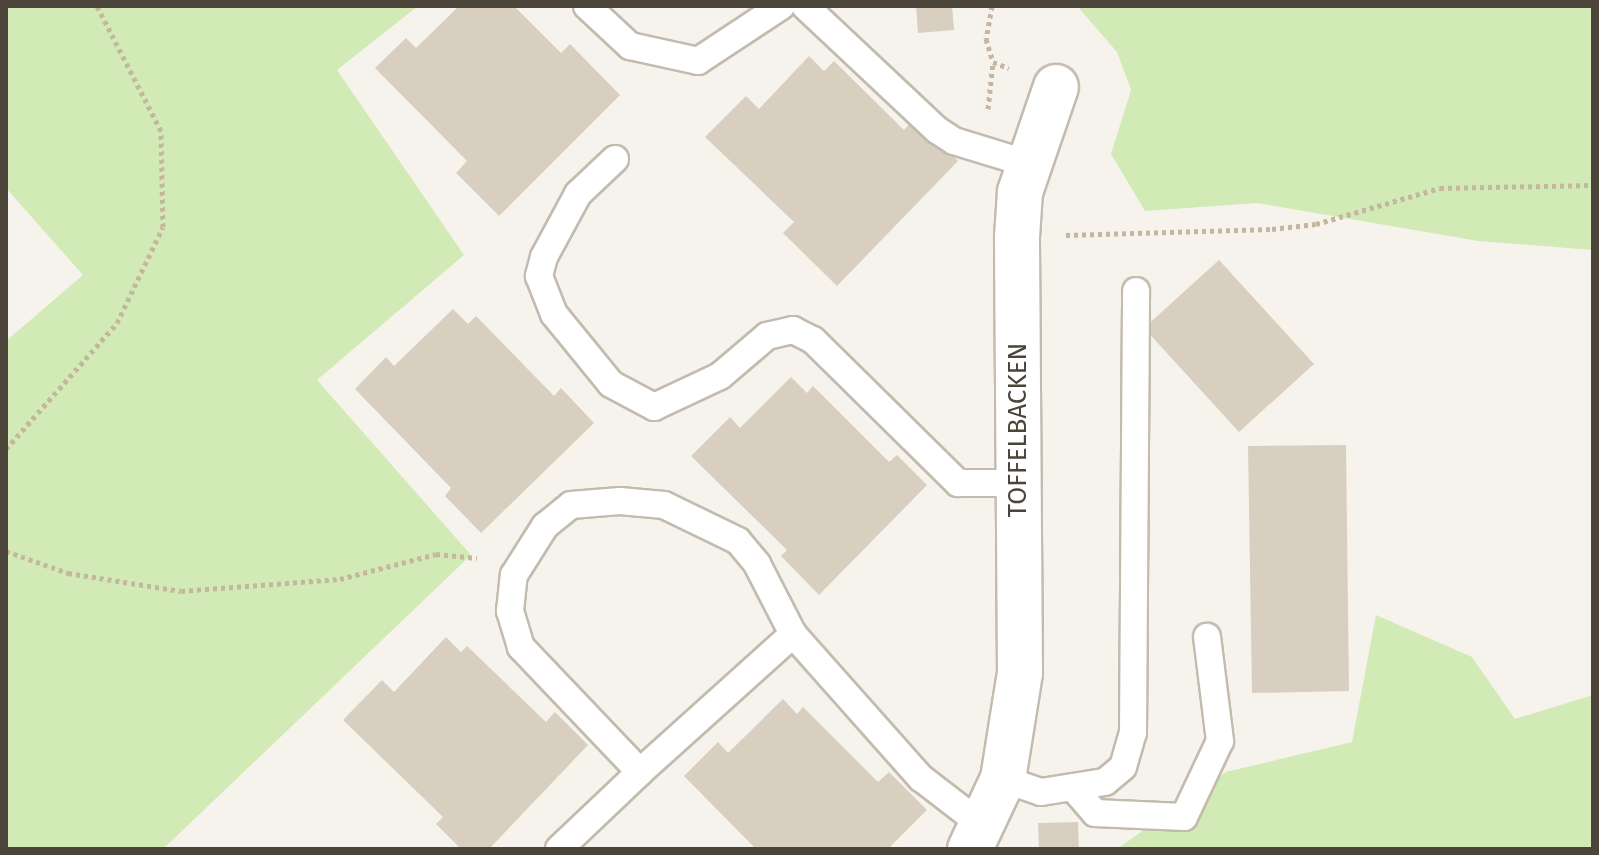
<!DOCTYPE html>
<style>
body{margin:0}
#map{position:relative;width:1599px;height:855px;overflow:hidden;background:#f6f3ec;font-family:"Fira Sans",sans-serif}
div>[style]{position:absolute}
.green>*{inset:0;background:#d2eab5}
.building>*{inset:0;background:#d8cfc1}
.path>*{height:5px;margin-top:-2.5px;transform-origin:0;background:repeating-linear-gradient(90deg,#c4b79f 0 4px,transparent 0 8px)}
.roads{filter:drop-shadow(2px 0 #c2bbae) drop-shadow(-2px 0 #c2bbae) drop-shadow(0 2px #c2bbae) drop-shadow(0 -2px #c2bbae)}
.service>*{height:26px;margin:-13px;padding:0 13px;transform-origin:13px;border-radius:13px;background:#fff}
.minor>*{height:44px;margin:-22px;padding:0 22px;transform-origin:22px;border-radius:22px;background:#fff}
span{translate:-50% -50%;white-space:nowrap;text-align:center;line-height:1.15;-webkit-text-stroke:6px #fff;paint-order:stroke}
.street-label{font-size:26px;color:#4b4439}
.frame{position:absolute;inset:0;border:8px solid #4b4439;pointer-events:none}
</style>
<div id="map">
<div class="green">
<div style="clip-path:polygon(6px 6px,418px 6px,337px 70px,464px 255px,317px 380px,471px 555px,163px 849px,6px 849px,6px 341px,83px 275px,6px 188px)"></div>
<div style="clip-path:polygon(1077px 6px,1593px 6px,1593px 250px,1478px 241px,1257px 203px,1145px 211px,1111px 154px,1131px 90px,1117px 52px)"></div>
<div style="clip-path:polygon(1376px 615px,1472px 657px,1515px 719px,1593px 695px,1593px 849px,1117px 849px,1226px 772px,1352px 742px)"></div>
</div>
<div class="building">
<div style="clip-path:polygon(459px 6px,514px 6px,561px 53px,570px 44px,620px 95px,499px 216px,456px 173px,467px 161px,375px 68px,406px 38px,416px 48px)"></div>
<div style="clip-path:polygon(916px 6px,952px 6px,954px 30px,918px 33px)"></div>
<div style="clip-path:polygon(809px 56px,824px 71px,834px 61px,904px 130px,914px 119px,958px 161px,837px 286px,783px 233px,794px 222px,705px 137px,746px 96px,759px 109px)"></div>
<div style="clip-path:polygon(1219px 260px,1314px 364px,1239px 432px,1144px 328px)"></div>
<div style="clip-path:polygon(453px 309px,468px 324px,476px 316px,554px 396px,561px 388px,594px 423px,481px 533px,445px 496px,451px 488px,355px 389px,386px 357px,394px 366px)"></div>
<div style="clip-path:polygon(791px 377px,807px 393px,813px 386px,889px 462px,897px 455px,927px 485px,819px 595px,781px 556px,787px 550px,691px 456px,730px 417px,740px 428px)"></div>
<div style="clip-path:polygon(1346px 445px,1349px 691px,1252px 693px,1248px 446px)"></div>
<div style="clip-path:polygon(446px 637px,461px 652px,467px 646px,546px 722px,555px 712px,588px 745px,489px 849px,461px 849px,436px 824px,443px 817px,343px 720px,382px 680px,394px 692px)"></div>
<div style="clip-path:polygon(783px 699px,797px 714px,803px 707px,878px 782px,889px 772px,927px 810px,888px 849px,756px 849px,684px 776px,718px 742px,728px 753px)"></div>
<div style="clip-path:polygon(1078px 822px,1079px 849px,1039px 849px,1038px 823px)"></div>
</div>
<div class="path">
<div style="left:992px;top:6px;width:34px;rotate:100deg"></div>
<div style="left:986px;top:39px;width:24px;rotate:73deg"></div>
<div style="left:993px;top:62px;width:17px;rotate:21deg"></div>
<div style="left:988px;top:109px;width:47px;rotate:-83.9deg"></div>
<div style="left:1066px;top:235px;width:206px;rotate:-1.7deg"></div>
<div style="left:1272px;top:229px;width:44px;rotate:-6.5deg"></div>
<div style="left:1316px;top:224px;width:129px;rotate:-16.2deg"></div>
<div style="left:1440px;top:188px;width:153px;rotate:-1.1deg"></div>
<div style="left:6px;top:449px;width:168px;rotate:-48.6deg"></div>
<div style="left:117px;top:323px;width:106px;rotate:-64.4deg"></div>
<div style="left:163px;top:227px;width:96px;rotate:-91.2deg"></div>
<div style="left:161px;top:131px;width:140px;rotate:-117.1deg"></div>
<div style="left:6px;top:551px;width:66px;rotate:19.5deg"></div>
<div style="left:68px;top:573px;width:114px;rotate:9.1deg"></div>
<div style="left:181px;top:591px;width:159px;rotate:-4.3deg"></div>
<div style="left:340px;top:579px;width:99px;rotate:-14.6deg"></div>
<div style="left:436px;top:554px;width:41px;rotate:5.6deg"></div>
</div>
<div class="roads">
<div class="service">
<div style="left:587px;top:6px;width:59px;rotate:42.9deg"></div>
<div style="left:630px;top:46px;width:70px;rotate:12.4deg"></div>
<div style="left:698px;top:61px;width:100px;rotate:-33.5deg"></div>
<div style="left:805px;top:6px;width:181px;rotate:43.2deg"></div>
<div style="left:937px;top:130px;width:20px;rotate:33deg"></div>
<div style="left:954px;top:141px;width:78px;rotate:17deg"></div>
<div style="left:615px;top:159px;width:51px;rotate:136.6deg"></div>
<div style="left:578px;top:194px;width:72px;rotate:118.4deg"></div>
<div style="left:544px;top:257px;width:20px;rotate:105deg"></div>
<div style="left:539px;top:276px;width:41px;rotate:68.5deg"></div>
<div style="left:554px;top:314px;width:90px;rotate:50.8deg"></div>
<div style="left:611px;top:384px;width:49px;rotate:28.1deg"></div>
<div style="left:654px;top:407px;width:73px;rotate:-25.2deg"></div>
<div style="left:720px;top:376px;width:62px;rotate:-40.4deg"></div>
<div style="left:767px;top:336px;width:27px;rotate:-13deg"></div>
<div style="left:793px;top:330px;width:22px;rotate:27deg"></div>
<div style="left:813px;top:340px;width:204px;rotate:44.6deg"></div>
<div style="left:958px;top:483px;width:60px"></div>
<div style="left:640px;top:772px;width:206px;rotate:-42deg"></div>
<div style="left:1003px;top:779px;width:40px;rotate:18.9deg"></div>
<div style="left:1041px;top:792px;width:65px;rotate:-8.9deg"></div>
<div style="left:1105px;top:782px;width:23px;rotate:-40deg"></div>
<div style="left:1123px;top:767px;width:35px;rotate:-74deg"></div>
<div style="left:1133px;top:733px;width:442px;rotate:-89.6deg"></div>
<div style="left:1076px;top:791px;width:29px;rotate:49deg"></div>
<div style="left:1095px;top:813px;width:89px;rotate:2.6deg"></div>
<div style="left:1184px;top:817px;width:84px;rotate:-64.7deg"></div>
<div style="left:1220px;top:741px;width:105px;rotate:-97.1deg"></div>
<div style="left:559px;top:849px;width:112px;rotate:-43.5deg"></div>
<div style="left:640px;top:772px;width:173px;rotate:-133.6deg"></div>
<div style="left:521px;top:647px;width:38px;rotate:-107deg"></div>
<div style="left:510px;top:611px;width:36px;rotate:-84deg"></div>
<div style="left:514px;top:575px;width:58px;rotate:-57.7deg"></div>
<div style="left:545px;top:526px;width:33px;rotate:-39deg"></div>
<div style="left:571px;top:505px;width:49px;rotate:-4.7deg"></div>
<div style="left:620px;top:501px;width:44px;rotate:5.2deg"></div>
<div style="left:664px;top:505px;width:82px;rotate:25.9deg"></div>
<div style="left:738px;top:541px;width:30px;rotate:50deg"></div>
<div style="left:757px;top:564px;width:79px;rotate:62.8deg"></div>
<div style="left:793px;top:634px;width:193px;rotate:48.4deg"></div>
<div style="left:921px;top:778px;width:77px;rotate:37.6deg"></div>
</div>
<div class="minor">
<div style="left:970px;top:849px;width:77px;rotate:-64.8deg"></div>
<div style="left:1003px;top:779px;width:107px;rotate:-80.9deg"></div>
<div style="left:1020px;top:673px;width:436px;rotate:-90.4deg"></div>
<div style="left:1017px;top:237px;width:45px;rotate:-86.2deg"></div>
<div style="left:1020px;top:192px;width:111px;rotate:-71.1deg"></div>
</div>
</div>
<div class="street-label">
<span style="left:1018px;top:430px;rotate:-90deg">TOFFELBACKEN</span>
</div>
<div class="frame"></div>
</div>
